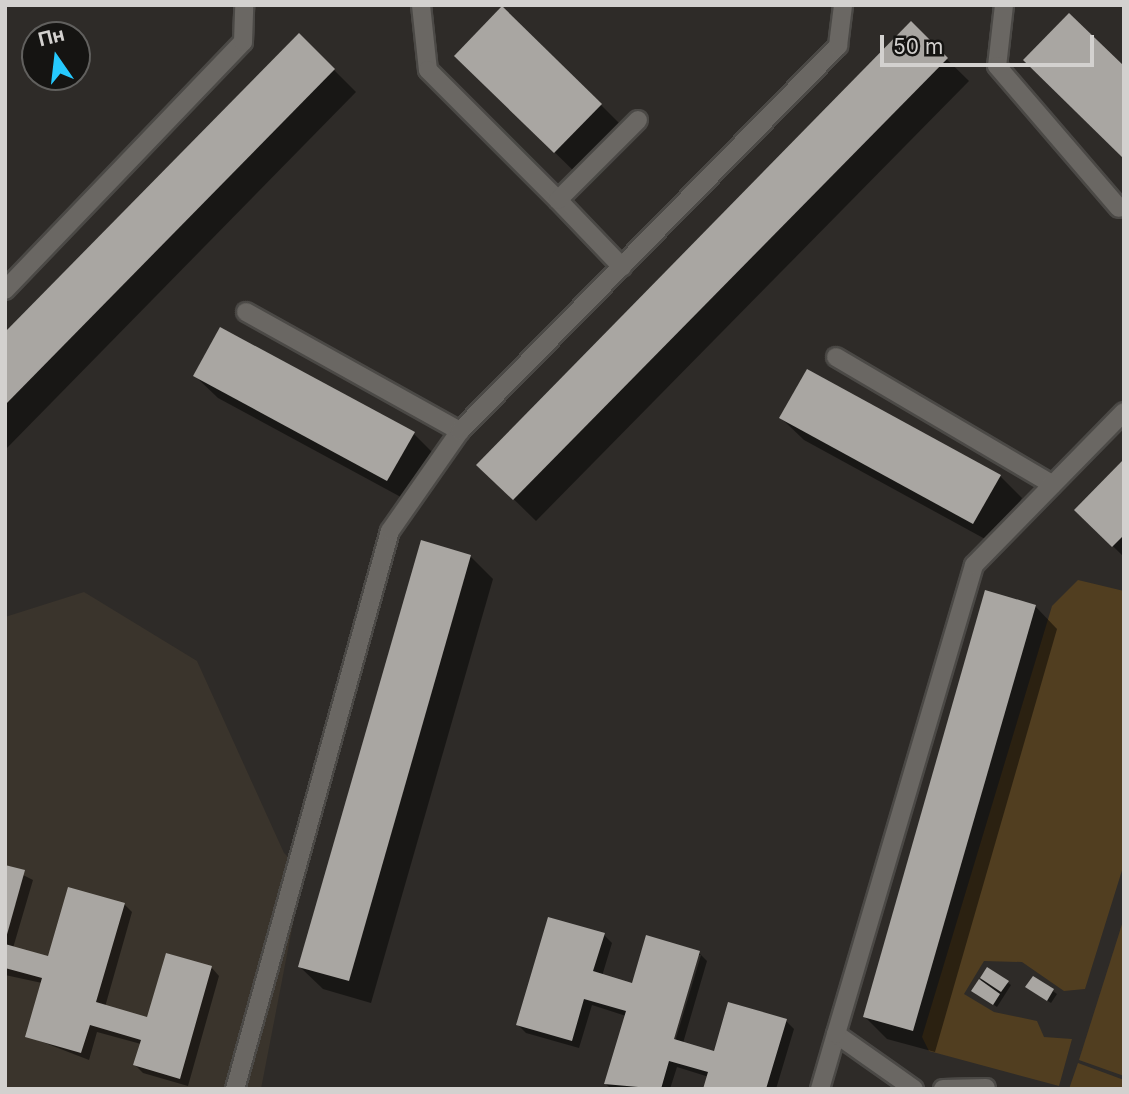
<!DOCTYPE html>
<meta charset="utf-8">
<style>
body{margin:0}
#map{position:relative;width:1129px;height:1094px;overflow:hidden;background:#2e2b28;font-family:Inter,sans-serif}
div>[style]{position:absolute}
.built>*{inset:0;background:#3a342c}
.green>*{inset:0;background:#513e20}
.shadow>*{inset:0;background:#0007}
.building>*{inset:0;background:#a9a6a2}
.roads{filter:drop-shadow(2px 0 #4b4946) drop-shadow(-2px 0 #4b4946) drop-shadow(0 2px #4b4946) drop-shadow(0 -2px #4b4946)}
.minor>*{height:18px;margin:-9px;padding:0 9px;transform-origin:9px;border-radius:9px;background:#6a6763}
span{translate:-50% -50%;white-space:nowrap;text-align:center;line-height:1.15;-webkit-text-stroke:7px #151412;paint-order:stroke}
.frame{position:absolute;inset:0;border:7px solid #d3d1cf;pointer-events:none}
.north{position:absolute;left:21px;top:21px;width:70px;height:70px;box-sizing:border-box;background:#151412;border:2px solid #61605e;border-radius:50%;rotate:346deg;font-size:19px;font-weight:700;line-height:28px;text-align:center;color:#d3d1cf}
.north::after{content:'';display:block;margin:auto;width:24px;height:32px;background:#26c9fe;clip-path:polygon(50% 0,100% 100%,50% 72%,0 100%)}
.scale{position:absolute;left:880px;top:35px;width:214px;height:32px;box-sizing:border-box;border:4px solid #d3d1cf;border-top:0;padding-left:9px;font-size:21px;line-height:24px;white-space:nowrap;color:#d3d1cf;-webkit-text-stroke:5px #151412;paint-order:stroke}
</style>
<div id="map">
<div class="built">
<div style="clip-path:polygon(84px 592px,197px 661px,284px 853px,303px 872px,261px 1089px,5px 1089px,5px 617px)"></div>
</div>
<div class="green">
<div style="clip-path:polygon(1078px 580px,1124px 591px,1124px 864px,1085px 989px,1064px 991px,1022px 962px,984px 961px,964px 994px,994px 1012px,1037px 1021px,1044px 1037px,1072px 1039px,1059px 1086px,929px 1051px,922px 1037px,1052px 606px)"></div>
<div style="clip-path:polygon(1124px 918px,1124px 1076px,1079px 1060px)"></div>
<div style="clip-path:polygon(1078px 1063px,1124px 1080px,1124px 1089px,1069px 1089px)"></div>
</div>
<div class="shadow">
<div style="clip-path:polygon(911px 24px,969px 81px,536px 521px,479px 465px)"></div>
<div style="clip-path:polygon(299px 35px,356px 92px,5px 450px,5px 335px)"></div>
<div style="clip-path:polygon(489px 88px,601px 105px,634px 138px,588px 185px)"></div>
<div style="clip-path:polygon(195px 376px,414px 434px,436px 456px,410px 502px,218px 398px)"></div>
<div style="clip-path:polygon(781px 418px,1000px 476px,1022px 498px,996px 545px,804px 440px)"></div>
<div style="clip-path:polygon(1124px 461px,1124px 557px,1076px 510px)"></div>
<div style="clip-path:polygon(470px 556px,493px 579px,371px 1003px,323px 989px,300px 967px)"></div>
<div style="clip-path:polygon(1035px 606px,1057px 629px,935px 1052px,887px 1039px,865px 1017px)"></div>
<div style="clip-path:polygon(5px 866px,33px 880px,13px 948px,49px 958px,124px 904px,132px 912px,105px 1007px,148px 1019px,212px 968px,219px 976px,188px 1086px,143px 1073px,135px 1065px,141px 1044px,97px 1032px,89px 1060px,27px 1036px,42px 983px,5px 975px)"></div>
<div style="clip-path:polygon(evenodd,604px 935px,612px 943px,602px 976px,633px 985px,699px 953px,707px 961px,683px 1043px,715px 1053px,786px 1021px,794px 1029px,776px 1089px,705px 1089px,709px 1077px,677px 1067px,670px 1089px,611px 1089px,606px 1084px,626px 1016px,592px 1005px,579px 1048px,526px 1033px,518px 1025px,604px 935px,697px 955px,701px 955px,673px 1048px,670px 1047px,697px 955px)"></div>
<div style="clip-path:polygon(988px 969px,1011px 985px,997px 1007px,974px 991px)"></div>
<div style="clip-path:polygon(1034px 978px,1057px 994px,1051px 1003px,1031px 990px)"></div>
</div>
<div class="building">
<div style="clip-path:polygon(502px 6px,602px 104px,554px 153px,454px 56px)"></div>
<div style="clip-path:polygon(1069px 13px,1124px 66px,1124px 159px,1023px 60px)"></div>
<div style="clip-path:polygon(911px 21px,948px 58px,513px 500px,476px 465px)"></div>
<div style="clip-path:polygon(299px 33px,335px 69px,5px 405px,5px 332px)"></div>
<div style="clip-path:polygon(220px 327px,415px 432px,387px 481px,193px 376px)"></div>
<div style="clip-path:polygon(807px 369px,1001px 475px,973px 524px,779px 418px)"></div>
<div style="clip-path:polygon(1124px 459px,1124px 535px,1112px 547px,1074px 510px)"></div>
<div style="clip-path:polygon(421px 540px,471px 555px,349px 981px,298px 967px)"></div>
<div style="clip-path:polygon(985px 590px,1036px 605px,913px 1031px,863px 1017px)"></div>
<div style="clip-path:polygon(5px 865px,25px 870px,6px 938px,5px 938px)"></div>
<div style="clip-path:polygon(68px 887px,125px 903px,96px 1002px,147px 1017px,166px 953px,212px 966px,180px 1079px,133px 1065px,141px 1040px,90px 1025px,81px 1053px,25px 1037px,42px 978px,5px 968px,5px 944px,48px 956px)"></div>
<div style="clip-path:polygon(548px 917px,605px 933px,593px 971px,632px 983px,646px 935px,700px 951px,674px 1039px,714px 1051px,728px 1002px,787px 1019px,766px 1089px,703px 1089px,708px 1072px,669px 1061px,661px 1089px,604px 1084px,626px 1011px,584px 999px,572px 1041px,516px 1025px)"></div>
<div style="clip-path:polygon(987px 967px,1009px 981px,1001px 992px,980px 978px)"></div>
<div style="clip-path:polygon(1033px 976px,1054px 989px,1047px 1001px,1025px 987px)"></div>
<div style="clip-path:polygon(979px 979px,1000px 994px,993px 1005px,971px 991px)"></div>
</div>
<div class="roads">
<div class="minor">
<div style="left:421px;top:5px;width:65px;rotate:83.9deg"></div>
<div style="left:428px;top:70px;width:184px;rotate:45deg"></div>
<div style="left:1004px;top:5px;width:61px;rotate:96.5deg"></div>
<div style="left:997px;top:66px;width:187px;rotate:49.3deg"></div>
<div style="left:622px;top:267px;width:93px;rotate:-133.7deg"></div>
<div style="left:558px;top:200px;width:113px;rotate:-45deg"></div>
<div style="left:5px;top:290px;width:344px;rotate:-46.2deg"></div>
<div style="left:243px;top:42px;width:37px;rotate:-88deg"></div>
<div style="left:246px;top:312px;width:245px;rotate:29.1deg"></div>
<div style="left:836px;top:357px;width:251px;rotate:30.5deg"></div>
<div style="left:235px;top:1089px;width:579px;rotate:-74.48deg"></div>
<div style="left:390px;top:531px;width:122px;rotate:-55deg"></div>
<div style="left:460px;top:431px;width:540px;rotate:-45.53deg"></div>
<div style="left:838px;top:46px;width:41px;rotate:-83deg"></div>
<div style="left:820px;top:1089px;width:57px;rotate:-73.8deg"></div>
<div style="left:914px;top:1089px;width:95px;rotate:-144.8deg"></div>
<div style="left:836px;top:1034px;width:489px;rotate:-73.6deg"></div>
<div style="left:974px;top:565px;width:214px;rotate:-45.6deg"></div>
<div style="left:943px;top:1089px;width:43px;rotate:-1.3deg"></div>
</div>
</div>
<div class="frame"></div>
<div class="north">Пн</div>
<div class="scale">50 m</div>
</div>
